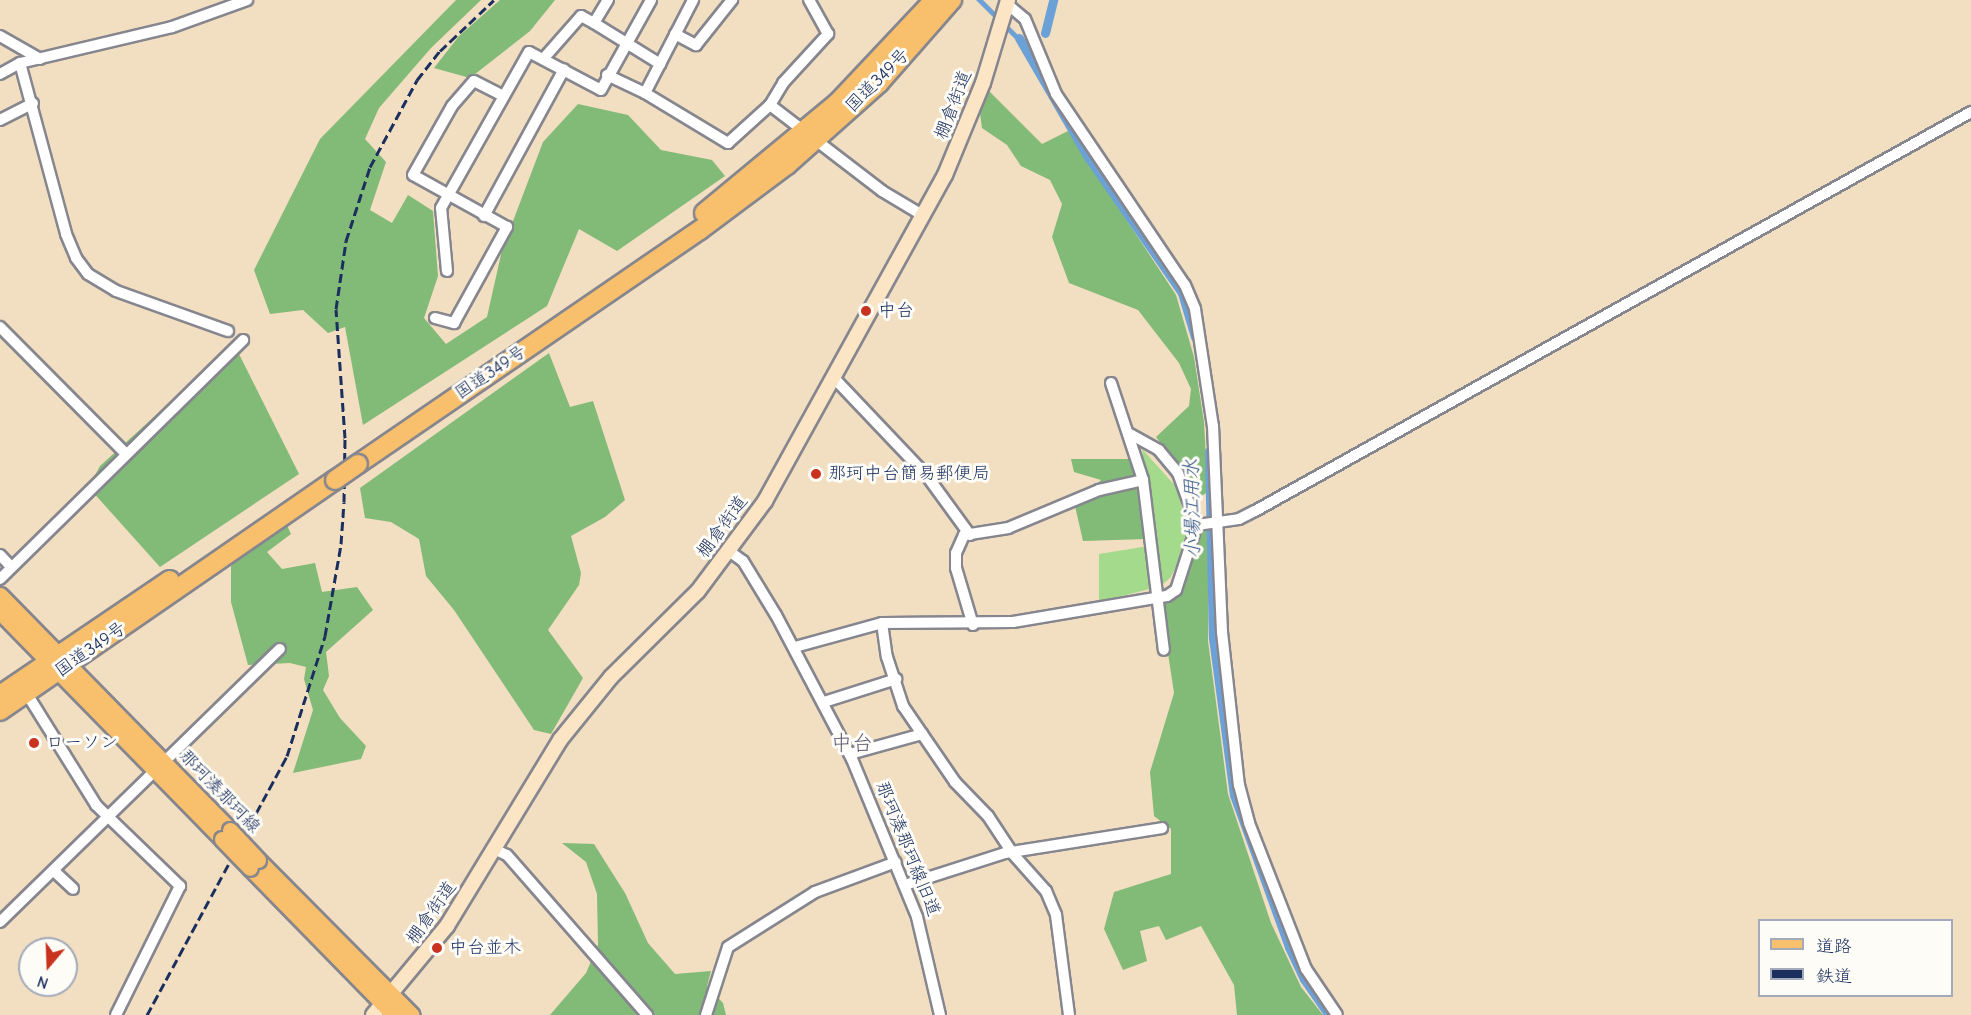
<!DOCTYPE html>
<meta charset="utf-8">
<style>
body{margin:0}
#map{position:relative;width:1971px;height:1015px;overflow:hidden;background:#f2dec0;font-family:"Comic Neue","Klee One",sans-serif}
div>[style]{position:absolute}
.green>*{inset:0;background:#a3da8b}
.forest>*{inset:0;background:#82ba77}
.water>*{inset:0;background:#6ca1d8}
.canal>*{height:9px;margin:-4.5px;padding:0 4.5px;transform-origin:4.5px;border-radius:4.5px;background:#6ca1d8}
.roads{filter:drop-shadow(2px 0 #86868f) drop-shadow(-2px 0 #86868f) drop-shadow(0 2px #86868f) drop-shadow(0 -2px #86868f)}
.street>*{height:10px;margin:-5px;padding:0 5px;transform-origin:5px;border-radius:5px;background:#fff}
.secondary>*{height:14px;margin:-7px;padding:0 7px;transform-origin:7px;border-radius:7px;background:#fce5c4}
.primary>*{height:15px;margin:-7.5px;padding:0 7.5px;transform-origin:7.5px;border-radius:7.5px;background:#f8bf6c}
.highway>*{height:18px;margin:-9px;padding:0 9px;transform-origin:9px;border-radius:9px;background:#f8bf6c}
.rail>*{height:3px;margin-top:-1.5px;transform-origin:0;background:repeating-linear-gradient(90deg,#1b2f5e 0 9px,transparent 0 13.5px)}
.bridges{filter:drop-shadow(2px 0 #86868f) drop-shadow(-2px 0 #86868f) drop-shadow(0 2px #86868f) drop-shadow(0 -2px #86868f)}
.primary-bridge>*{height:15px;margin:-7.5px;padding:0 7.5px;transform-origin:7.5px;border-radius:7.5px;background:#f8bf6c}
.highway-bridge>*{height:18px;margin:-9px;padding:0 9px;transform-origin:9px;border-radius:9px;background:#f8bf6c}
.dots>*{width:16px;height:16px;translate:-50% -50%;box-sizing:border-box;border:3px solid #fdfcf7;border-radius:50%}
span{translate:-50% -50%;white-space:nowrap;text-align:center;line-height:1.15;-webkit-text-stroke:6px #fdfcf7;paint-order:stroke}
.street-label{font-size:18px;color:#1b2f5e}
.poi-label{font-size:18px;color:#1b2f5e}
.left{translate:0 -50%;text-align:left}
.water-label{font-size:20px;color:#375789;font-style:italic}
.quarter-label{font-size:21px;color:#615e76}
.legend{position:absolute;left:1758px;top:919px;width:195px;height:78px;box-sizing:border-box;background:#fdfcf7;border:2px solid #a3aaba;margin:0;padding:8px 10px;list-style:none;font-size:18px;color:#1b2f5e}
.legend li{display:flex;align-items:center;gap:12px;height:30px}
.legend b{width:30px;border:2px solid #a3aaba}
.north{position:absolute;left:18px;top:937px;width:60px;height:60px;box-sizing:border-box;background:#fdfcf7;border:2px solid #a3aaba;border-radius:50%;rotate:199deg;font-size:16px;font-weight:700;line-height:24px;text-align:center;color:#1b2f5e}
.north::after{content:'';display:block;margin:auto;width:21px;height:27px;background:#c8321e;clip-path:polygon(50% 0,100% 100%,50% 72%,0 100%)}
</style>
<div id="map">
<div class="green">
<div style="clip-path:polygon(1142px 449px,1179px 490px,1188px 544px,1170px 578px,1161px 586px,1099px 602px,1099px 554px,1155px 545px)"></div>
</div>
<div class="forest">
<div style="clip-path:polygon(456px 0,481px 0,431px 48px,379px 108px,365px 139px,386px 162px,370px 210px,392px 223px,408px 195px,433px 211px,438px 276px,424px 318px,446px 344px,487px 317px,502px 250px,543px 142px,578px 104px,628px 115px,661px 150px,712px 160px,725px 176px,617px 251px,579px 229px,547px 306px,363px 425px,345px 327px,328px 333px,303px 310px,270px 314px,254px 270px,320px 139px)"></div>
<div style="clip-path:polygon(500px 0,555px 0,530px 31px,470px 78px,434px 68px,459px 36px)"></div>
<div style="clip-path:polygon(989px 91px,1042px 144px,1068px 131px,1176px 295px,1194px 357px,1204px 422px,1208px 492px,1193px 501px,1181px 471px,1156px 437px,1189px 406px,1191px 389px,1179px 363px,1138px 310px,1069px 283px,1052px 237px,1062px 204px,1050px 180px,1021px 166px,1007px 145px,982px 128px,980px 113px)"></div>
<div style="clip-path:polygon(234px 344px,299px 474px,160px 567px,91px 490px,93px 479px,100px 466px)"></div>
<div style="clip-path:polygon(549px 353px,570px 407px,593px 401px,625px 500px,605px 517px,571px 536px,581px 573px,579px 585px,548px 630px,583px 678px,551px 734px,534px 730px,454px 610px,426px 576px,419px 539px,391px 522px,365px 518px,360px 488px)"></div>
<div style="clip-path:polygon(1071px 459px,1132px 459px,1141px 489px,1146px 539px,1083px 541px,1075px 506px,1101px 480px,1074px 472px)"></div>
<div style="clip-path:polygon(285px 521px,291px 534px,267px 552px,282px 569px,315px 563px,322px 592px,357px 587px,373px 610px,326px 652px,329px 676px,323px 690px,340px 718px,366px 746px,361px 759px,293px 773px,313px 710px,304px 679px,306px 667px,290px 663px,248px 665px,231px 602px,231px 566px)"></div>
<div style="clip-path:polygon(1203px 531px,1209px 531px,1208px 641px,1228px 794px,1271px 923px,1301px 987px,1323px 1015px,1237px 1015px,1234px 985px,1201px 926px,1166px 940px,1159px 926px,1140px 931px,1147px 961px,1123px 970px,1104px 929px,1114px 892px,1171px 874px,1171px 829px,1154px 816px,1150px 772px,1174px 693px,1161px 607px,1179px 594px)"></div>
<div style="clip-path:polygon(562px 843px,594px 844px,625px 893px,648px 943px,675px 974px,711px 971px,707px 986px,723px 1003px,726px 1015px,550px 1015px,586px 973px,598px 945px,597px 894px,586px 862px)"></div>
</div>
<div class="water">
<div style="clip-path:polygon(976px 0,983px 0,1028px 45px,1023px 47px)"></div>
</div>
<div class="canal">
<div style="left:1045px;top:33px;width:34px;rotate:-76deg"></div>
<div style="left:1019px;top:38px;width:138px;rotate:59.9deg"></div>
<div style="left:1088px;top:157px;width:165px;rotate:55.3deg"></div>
<div style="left:1182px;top:293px;width:46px;rotate:73.5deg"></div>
<div style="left:1209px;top:451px;width:187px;rotate:88.8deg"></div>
<div style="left:1213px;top:638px;width:158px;rotate:82.4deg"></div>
<div style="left:1234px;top:795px;width:162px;rotate:70.1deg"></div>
<div style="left:1289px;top:947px;width:35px;rotate:65deg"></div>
<div style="left:1304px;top:979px;width:44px;rotate:55.2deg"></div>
</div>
<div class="roads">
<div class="street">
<div style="left:1007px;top:4px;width:23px;rotate:40deg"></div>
<div style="left:1025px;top:19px;width:81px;rotate:67.5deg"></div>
<div style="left:1056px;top:94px;width:230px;rotate:56deg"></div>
<div style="left:1185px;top:285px;width:26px;rotate:67deg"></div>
<div style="left:1195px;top:309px;width:118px;rotate:81.3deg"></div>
<div style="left:1213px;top:426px;width:206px;rotate:87.5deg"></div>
<div style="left:1222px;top:632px;width:154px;rotate:83.7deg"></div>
<div style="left:1239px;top:785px;width:39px;rotate:75deg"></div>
<div style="left:1249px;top:823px;width:157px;rotate:68.7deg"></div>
<div style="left:1306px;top:969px;width:55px;rotate:56deg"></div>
<div style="left:594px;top:23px;width:78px;rotate:31.8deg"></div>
<div style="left:675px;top:34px;width:24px;rotate:28deg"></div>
<div style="left:696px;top:45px;width:58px;rotate:-51.3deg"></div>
<div style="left:0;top:36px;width:46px;rotate:29.9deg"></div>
<div style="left:544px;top:58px;width:56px;rotate:-48.6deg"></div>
<div style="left:581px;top:16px;width:15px;rotate:28deg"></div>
<div style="left:594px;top:23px;width:27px;rotate:-59deg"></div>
<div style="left:20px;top:63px;width:177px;rotate:74.9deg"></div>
<div style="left:66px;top:234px;width:26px;rotate:67deg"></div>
<div style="left:76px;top:258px;width:20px;rotate:53deg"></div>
<div style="left:88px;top:274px;width:33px;rotate:31deg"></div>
<div style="left:116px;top:291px;width:119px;rotate:19.7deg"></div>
<div style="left:0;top:74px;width:23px;rotate:-29deg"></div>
<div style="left:20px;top:63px;width:156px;rotate:-13.3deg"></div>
<div style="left:172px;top:27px;width:80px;rotate:-19.8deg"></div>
<div style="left:607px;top:75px;width:42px;rotate:25.3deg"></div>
<div style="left:645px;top:93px;width:97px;rotate:31.1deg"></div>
<div style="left:728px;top:143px;width:57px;rotate:-42.1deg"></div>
<div style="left:770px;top:105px;width:26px;rotate:-59deg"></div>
<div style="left:783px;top:83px;width:67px;rotate:-47.4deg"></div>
<div style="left:828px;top:34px;width:39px;rotate:-119deg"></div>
<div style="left:645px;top:93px;width:105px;rotate:-62.7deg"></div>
<div style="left:770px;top:105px;width:141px;rotate:37.5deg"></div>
<div style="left:882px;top:191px;width:49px;rotate:30.8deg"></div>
<div style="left:0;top:120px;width:37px;rotate:-27deg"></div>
<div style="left:484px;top:216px;width:167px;rotate:-61.4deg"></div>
<div style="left:447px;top:271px;width:63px;rotate:-95.4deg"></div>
<div style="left:441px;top:208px;width:179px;rotate:-60.6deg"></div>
<div style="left:529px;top:52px;width:81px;rotate:27.8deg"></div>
<div style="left:601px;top:90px;width:103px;rotate:-60.9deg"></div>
<div style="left:435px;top:318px;width:20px;rotate:15deg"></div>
<div style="left:454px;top:323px;width:110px;rotate:-61.1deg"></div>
<div style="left:507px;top:227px;width:107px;rotate:-151deg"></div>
<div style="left:413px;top:175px;width:79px;rotate:-60.5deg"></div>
<div style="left:452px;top:106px;width:33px;rotate:-49deg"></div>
<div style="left:474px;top:81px;width:33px;rotate:27deg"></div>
<div style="left:0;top:327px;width:177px;rotate:45.2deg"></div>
<div style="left:834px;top:378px;width:135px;rotate:46.5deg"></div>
<div style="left:927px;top:476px;width:73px;rotate:53.9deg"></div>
<div style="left:1111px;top:383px;width:102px;rotate:71.7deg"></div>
<div style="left:1143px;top:480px;width:171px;rotate:83deg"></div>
<div style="left:1197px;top:525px;width:42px;rotate:-8.1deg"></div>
<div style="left:1239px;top:519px;width:18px;rotate:-27deg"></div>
<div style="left:1255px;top:511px;width:820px;rotate:-29.13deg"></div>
<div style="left:729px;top:551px;width:17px;rotate:36deg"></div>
<div style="left:743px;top:561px;width:63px;rotate:58.6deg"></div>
<div style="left:776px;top:615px;width:163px;rotate:62.2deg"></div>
<div style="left:852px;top:759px;width:171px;rotate:67.6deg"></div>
<div style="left:917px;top:917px;width:101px;rotate:76.8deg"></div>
<div style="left:0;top:555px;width:16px;rotate:47deg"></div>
<div style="left:0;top:579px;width:341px;rotate:-44.5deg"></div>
<div style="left:882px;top:623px;width:34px;rotate:82deg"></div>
<div style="left:887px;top:657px;width:52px;rotate:71.9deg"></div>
<div style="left:903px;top:706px;width:92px;rotate:55.6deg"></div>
<div style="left:955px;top:782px;width:47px;rotate:45.9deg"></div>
<div style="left:988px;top:816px;width:45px;rotate:56.7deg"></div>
<div style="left:1013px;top:854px;width:50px;rotate:48.3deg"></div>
<div style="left:1046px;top:891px;width:26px;rotate:67deg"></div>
<div style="left:1056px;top:915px;width:101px;rotate:82.6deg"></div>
<div style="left:973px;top:625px;width:59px;rotate:-106.6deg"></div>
<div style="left:956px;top:568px;width:15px;rotate:-90deg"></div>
<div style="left:956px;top:553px;width:20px;rotate:-66deg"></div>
<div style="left:964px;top:535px;width:45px;rotate:-9deg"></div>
<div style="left:1008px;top:528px;width:99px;rotate:-22.7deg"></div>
<div style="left:1099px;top:490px;width:45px;rotate:-12.8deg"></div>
<div style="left:795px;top:647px;width:90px;rotate:-15.4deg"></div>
<div style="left:882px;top:623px;width:131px;rotate:-0.4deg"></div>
<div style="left:1013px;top:622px;width:156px;rotate:-9.6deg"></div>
<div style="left:1167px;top:596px;width:11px;rotate:-34deg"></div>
<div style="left:1176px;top:590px;width:68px;rotate:-72.1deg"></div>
<div style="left:1197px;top:525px;width:55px;rotate:-110.1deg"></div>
<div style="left:1178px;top:473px;width:30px;rotate:-130deg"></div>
<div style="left:1159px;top:450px;width:33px;rotate:-151deg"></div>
<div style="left:27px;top:694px;width:131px;rotate:58.1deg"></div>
<div style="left:96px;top:805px;width:117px;rotate:44deg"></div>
<div style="left:180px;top:886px;width:144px;rotate:116.4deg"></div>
<div style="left:824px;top:702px;width:76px;rotate:-17.7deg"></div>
<div style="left:850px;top:754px;width:75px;rotate:-15.5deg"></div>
<div style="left:494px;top:849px;width:14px;rotate:25deg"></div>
<div style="left:507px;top:855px;width:213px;rotate:48.8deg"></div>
<div style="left:54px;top:871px;width:26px;rotate:43deg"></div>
<div style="left:905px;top:885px;width:105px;rotate:-17.7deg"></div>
<div style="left:1005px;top:853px;width:159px;rotate:-9deg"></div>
<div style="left:0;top:922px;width:391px;rotate:-44.3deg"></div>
<div style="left:706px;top:1015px;width:71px;rotate:-72.1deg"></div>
<div style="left:728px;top:947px;width:103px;rotate:-32.3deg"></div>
<div style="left:815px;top:892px;width:86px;rotate:-20.3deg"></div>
</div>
<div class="secondary">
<div style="left:373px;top:1015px;width:116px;rotate:-50.3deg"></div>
<div style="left:447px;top:926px;width:218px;rotate:-58.7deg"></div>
<div style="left:560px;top:740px;width:81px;rotate:-51deg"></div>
<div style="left:611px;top:677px;width:122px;rotate:-44.7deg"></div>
<div style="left:698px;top:591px;width:112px;rotate:-53.3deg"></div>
<div style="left:765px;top:501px;width:372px;rotate:-61.1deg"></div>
<div style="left:945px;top:175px;width:100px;rotate:-67.6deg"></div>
<div style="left:983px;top:83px;width:87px;rotate:-73.2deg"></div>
</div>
<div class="primary">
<div style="left:0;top:595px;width:329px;rotate:45.6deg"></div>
<div style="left:0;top:612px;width:318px;rotate:45.6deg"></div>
<div style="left:258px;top:860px;width:218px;rotate:45.2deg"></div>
<div style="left:250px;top:868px;width:206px;rotate:45.6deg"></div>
</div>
<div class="highway">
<div style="left:704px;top:213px;width:173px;rotate:-39.6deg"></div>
<div style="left:837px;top:103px;width:141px;rotate:-46.7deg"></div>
<div style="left:358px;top:464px;width:414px;rotate:-34.4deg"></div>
<div style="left:700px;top:230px;width:109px;rotate:-36.8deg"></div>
<div style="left:787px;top:165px;width:123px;rotate:-41.7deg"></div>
<div style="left:879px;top:83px;width:111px;rotate:-48.7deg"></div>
<div style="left:0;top:695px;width:205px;rotate:-34.1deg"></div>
<div style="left:0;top:711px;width:407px;rotate:-34.6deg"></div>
</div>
</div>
<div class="rail">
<div style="left:147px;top:1015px;width:294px;rotate:-61.6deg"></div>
<div style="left:287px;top:756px;width:126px;rotate:-72.4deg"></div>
<div style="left:325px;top:636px;width:93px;rotate:-80.1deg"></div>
<div style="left:341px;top:544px;width:42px;rotate:-85.9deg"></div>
<div style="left:344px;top:502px;width:64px;rotate:-89.1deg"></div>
<div style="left:345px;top:438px;width:129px;rotate:-94deg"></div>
<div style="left:336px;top:309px;width:69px;rotate:-81.6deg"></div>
<div style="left:346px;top:241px;width:78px;rotate:-72deg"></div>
<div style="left:370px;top:167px;width:99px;rotate:-61.6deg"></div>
<div style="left:417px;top:80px;width:37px;rotate:-52deg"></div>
<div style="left:440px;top:51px;width:74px;rotate:-43.4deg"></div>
</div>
<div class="bridges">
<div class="primary-bridge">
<div style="left:230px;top:830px;width:41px;rotate:47deg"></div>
<div style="left:222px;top:839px;width:40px;rotate:46deg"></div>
</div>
<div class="highway-bridge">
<div style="left:335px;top:480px;width:28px;rotate:-35deg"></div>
</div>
</div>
<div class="dots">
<div style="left:866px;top:311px;background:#c8321e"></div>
<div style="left:816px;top:474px;background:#c8321e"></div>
<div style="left:34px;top:743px;background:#c8321e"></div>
<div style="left:437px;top:948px;background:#c8321e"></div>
</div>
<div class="street-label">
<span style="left:878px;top:81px;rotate:-45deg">国道349号</span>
<span style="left:954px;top:105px;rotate:-69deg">棚倉街道</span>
<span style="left:491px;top:373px;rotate:-34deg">国道349号</span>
<span style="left:723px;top:527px;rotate:-54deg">棚倉街道</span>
<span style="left:91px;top:650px;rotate:-35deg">国道349号</span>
<span style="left:219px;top:792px;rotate:46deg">那珂湊那珂線</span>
<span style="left:907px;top:849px;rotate:68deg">那珂湊那珂線旧道</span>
<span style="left:432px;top:913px;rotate:-55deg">棚倉街道</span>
</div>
<div class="poi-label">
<span class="left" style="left:878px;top:311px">中台</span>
<span class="left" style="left:828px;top:474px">那珂中台簡易郵便局</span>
<span class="left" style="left:46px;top:743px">ローソン</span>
<span class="left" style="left:449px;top:948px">中台並木</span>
</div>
<div class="water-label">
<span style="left:1192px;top:509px;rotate:-91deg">小場江用水</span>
</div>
<div class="quarter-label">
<span style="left:852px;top:743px">中台</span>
</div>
<ul class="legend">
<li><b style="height:8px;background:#f8bf6c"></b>道路</li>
<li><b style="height:8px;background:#1b2f5e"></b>鉄道</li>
</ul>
<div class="north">N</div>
</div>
